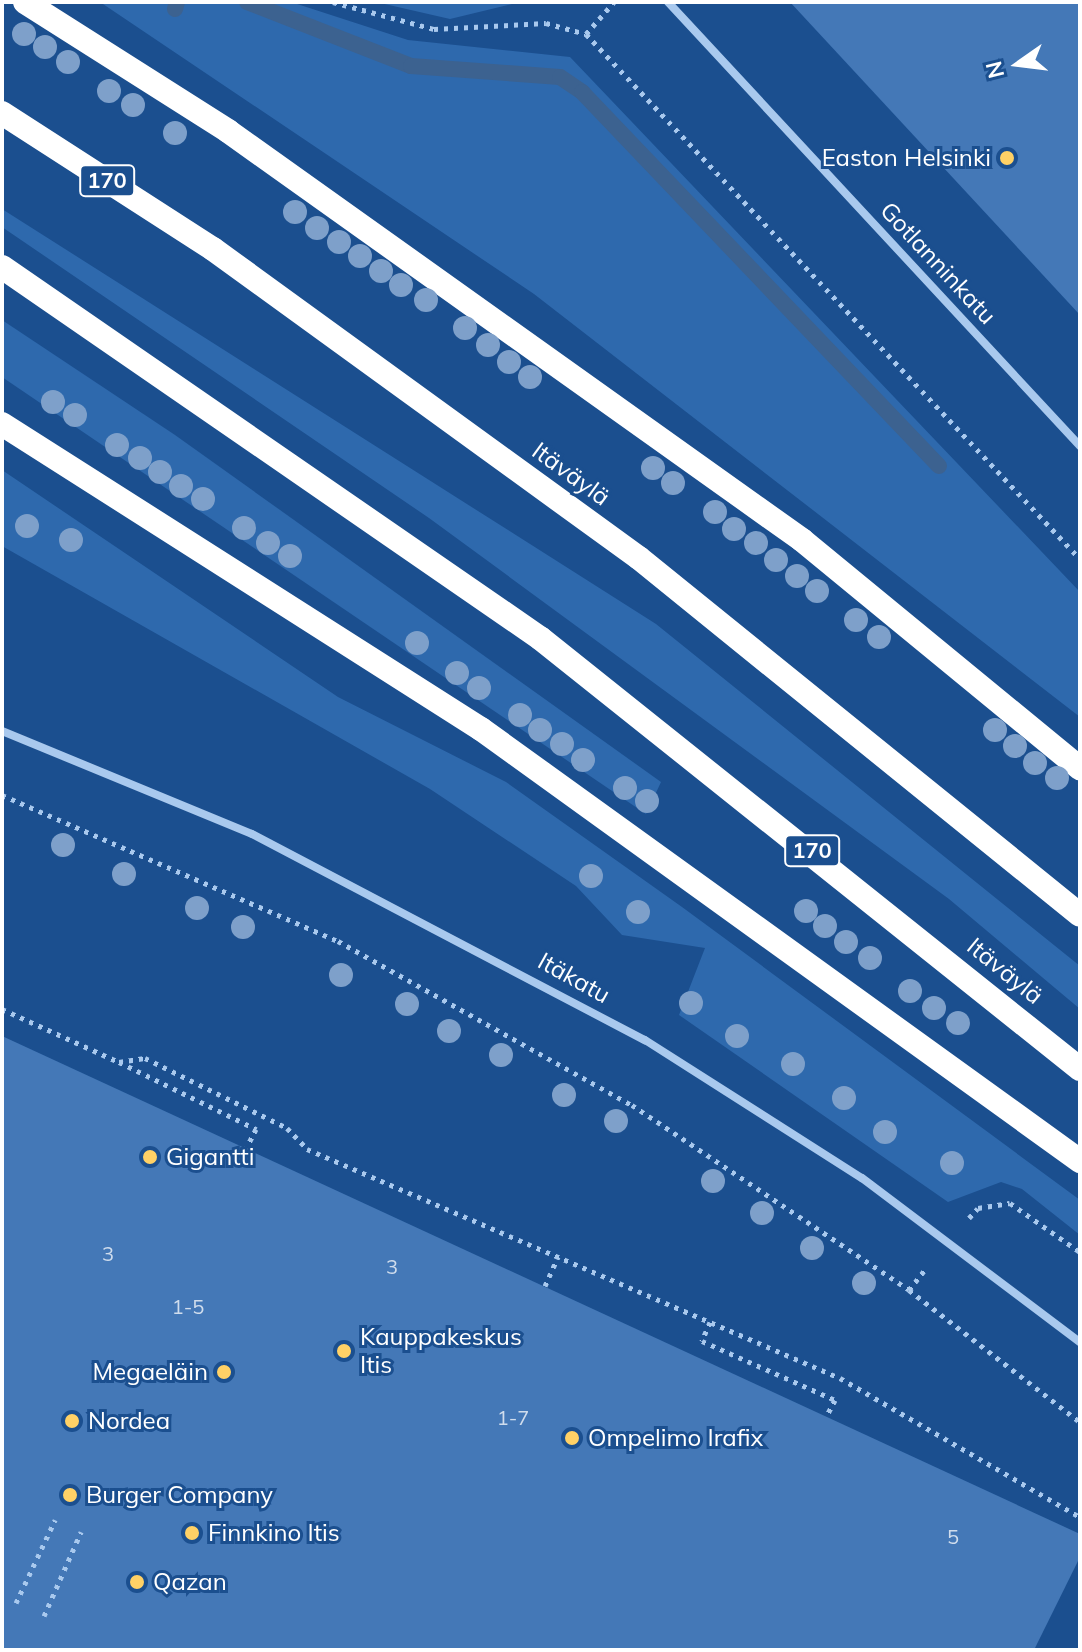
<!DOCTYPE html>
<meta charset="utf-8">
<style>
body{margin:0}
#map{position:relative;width:1082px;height:1652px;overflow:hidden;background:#1b4f8f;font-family:Mulish,sans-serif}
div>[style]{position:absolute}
.green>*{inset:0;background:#2e69ad}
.stream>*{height:16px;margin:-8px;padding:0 8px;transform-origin:8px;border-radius:8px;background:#3c6290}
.building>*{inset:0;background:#4478b7}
.path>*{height:5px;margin-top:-2.5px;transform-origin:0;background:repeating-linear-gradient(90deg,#a9c9ee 0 4px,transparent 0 10px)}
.street>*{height:8px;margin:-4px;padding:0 4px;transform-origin:4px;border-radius:4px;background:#a9c9ee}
.highway>*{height:24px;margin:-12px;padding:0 12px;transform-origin:12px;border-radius:12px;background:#fff}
.trees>*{width:24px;height:24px;margin:-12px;border-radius:50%;background:#7ea0ca}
.dots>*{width:22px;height:22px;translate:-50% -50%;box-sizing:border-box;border:4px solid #1b4f8f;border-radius:50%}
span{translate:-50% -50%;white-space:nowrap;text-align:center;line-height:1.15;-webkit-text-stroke:6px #1b4f8f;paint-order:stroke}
.number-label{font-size:20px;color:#d0dded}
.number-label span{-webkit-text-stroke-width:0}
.shield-label span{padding:2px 6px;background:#1b4f8f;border:2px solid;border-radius:6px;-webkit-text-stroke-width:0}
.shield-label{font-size:22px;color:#fff;font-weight:700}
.poi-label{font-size:24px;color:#fff}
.right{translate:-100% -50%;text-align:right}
.left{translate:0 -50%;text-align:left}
.street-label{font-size:24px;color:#fff}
.frame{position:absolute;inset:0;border:4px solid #fff;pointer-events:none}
.north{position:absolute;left:978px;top:24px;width:80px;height:80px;-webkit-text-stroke:6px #1b4f8f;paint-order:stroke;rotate:256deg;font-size:22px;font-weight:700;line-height:32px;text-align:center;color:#fff}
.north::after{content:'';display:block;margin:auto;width:28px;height:36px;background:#fff;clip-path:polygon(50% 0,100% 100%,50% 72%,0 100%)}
</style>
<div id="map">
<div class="green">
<div style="clip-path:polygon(100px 2px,291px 2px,408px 40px,570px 57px,1080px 592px,1080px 717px,534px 294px)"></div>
<div style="clip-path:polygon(376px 2px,520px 2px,450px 19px)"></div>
<div style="clip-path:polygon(2px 209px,656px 624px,1080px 966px,1080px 1009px,949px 899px,429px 518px,2px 227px)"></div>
<div style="clip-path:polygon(2px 320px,175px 435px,661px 782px,646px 814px,2px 377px)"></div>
<div style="clip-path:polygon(2px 470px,338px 697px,506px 782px,682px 907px,1080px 1200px,1080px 1235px,1022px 1189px,1001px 1182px,948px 1202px,679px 1015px,705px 948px,622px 935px,576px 886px,430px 789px,2px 546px)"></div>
</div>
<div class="stream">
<div style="left:247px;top:2px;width:176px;rotate:21.3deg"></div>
<div style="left:411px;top:66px;width:149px;rotate:4.2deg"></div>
<div style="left:560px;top:77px;width:27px;rotate:34deg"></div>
<div style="left:582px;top:92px;width:517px;rotate:46.33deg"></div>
<div style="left:175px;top:9px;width:7px;rotate:-74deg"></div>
</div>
<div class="building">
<div style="clip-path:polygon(790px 2px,1080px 2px,1080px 315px)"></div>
<div style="clip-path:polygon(2px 1036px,1080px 1534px,1080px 1557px,1034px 1650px,2px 1650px)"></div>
</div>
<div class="path">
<div style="left:333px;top:2px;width:105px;rotate:15deg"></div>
<div style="left:434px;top:29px;width:112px;rotate:-3.1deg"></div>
<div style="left:546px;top:23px;width:41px;rotate:15.4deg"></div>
<div style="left:586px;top:34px;width:721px;rotate:46.74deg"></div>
<div style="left:586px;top:34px;width:43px;rotate:-48.8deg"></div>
<div style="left:2px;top:795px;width:366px;rotate:23.5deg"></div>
<div style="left:338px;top:941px;width:337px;rotate:29.2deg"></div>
<div style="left:632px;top:1105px;width:333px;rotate:33.7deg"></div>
<div style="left:909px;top:1290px;width:216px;rotate:37.7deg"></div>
<div style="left:2px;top:1009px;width:128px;rotate:24.4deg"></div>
<div style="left:119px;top:1062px;width:26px;rotate:-9deg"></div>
<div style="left:145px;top:1058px;width:158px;rotate:26.2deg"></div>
<div style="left:287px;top:1128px;width:29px;rotate:46deg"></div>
<div style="left:307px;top:1149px;width:580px;rotate:23.25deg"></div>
<div style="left:840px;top:1378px;width:277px;rotate:30.1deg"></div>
<div style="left:119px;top:1062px;width:153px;rotate:26.1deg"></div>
<div style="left:256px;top:1129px;width:22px;rotate:117deg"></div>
<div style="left:969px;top:1218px;width:13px;rotate:-48deg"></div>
<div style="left:978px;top:1208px;width:32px;rotate:-9deg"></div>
<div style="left:1010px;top:1203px;width:85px;rotate:35deg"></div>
<div style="left:545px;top:1286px;width:32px;rotate:-66deg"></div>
<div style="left:909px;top:1290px;width:28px;rotate:-52deg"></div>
<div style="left:710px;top:1322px;width:21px;rotate:113deg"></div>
<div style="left:702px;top:1341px;width:145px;rotate:23.9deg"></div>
<div style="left:835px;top:1400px;width:17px;rotate:118deg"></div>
<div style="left:16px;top:1603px;width:92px;rotate:-64.8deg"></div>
<div style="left:44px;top:1616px;width:92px;rotate:-66.2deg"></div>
</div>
<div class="street">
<div style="left:668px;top:2px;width:606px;rotate:47.14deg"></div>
<div style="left:2px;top:731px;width:270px;rotate:22.4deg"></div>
<div style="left:252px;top:834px;width:444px;rotate:27.7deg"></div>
<div style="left:645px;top:1040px;width:257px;rotate:32.5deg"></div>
<div style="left:862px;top:1178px;width:273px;rotate:37deg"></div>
</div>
<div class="highway">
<div style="left:25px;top:2px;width:241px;rotate:32.4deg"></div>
<div style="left:228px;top:131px;width:705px;rotate:35.47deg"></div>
<div style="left:802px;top:540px;width:360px;rotate:39.4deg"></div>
<div style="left:2px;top:113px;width:251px;rotate:32.8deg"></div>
<div style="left:213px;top:249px;width:526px;rotate:35.96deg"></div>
<div style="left:639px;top:558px;width:567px;rotate:38.99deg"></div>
<div style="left:2px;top:267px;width:654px;rotate:34.59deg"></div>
<div style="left:540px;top:638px;width:691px;rotate:38.6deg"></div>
<div style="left:2px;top:424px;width:568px;rotate:32.49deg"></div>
<div style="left:481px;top:729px;width:739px;rotate:35.8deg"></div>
</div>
<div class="trees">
<div style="left:24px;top:34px"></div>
<div style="left:45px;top:47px"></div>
<div style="left:68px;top:62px"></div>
<div style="left:109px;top:91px"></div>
<div style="left:133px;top:105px"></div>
<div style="left:175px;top:133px"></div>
<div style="left:295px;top:212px"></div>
<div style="left:317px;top:228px"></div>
<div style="left:339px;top:242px"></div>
<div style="left:360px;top:256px"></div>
<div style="left:381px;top:271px"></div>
<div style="left:401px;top:285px"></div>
<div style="left:426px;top:300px"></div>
<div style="left:465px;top:328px"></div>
<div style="left:488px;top:345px"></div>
<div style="left:509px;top:362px"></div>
<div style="left:530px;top:377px"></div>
<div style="left:53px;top:402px"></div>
<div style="left:75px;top:415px"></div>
<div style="left:117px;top:445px"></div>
<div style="left:140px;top:458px"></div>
<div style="left:653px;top:468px"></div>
<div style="left:160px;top:472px"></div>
<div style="left:673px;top:483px"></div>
<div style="left:181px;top:486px"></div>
<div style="left:203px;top:499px"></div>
<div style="left:715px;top:512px"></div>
<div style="left:27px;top:526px"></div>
<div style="left:244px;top:528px"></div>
<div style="left:734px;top:529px"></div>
<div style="left:71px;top:540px"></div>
<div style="left:268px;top:543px"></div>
<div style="left:756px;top:543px"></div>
<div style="left:290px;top:556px"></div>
<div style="left:776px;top:560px"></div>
<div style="left:797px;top:576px"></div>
<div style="left:817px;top:591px"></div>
<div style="left:856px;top:620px"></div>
<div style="left:879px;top:637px"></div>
<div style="left:417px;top:643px"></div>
<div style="left:457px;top:673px"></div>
<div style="left:479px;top:688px"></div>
<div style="left:520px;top:715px"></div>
<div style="left:540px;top:730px"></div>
<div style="left:995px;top:730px"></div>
<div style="left:562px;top:744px"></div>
<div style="left:1015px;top:746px"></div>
<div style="left:583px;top:760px"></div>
<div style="left:1035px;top:763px"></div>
<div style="left:1057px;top:778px"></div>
<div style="left:625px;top:788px"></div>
<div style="left:647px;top:801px"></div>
<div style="left:63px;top:845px"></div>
<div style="left:124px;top:874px"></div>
<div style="left:591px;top:876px"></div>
<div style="left:197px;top:908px"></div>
<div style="left:806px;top:911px"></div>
<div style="left:638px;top:912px"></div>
<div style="left:825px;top:926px"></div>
<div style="left:243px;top:927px"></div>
<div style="left:846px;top:942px"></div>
<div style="left:870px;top:958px"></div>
<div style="left:341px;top:975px"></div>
<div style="left:910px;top:991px"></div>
<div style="left:691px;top:1003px"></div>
<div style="left:407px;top:1004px"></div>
<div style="left:934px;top:1008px"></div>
<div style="left:958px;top:1023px"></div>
<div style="left:449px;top:1031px"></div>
<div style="left:737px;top:1036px"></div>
<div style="left:501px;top:1055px"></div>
<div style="left:793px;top:1064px"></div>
<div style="left:564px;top:1095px"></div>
<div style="left:844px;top:1098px"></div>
<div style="left:616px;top:1121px"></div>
<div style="left:885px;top:1132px"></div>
<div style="left:952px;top:1163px"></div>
<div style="left:713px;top:1181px"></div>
<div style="left:762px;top:1213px"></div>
<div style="left:812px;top:1248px"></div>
<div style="left:864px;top:1283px"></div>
</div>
<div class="dots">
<div style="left:1007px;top:158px;background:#ffd166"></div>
<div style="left:150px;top:1157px;background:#ffd166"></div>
<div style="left:344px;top:1351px;background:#ffd166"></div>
<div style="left:224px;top:1372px;background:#ffd166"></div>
<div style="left:72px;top:1421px;background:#ffd166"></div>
<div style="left:572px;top:1438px;background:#ffd166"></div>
<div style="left:70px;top:1495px;background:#ffd166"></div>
<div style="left:192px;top:1533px;background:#ffd166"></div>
<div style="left:137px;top:1582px;background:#ffd166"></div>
</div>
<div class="number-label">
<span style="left:108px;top:1253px">3</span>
<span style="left:392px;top:1266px">3</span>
<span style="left:188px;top:1306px">1-5</span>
<span style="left:513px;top:1417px">1-7</span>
<span style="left:953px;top:1536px">5</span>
</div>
<div class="shield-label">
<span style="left:107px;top:181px">170</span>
<span style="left:812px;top:851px">170</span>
</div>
<div class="poi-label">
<span class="right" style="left:991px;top:158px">Easton Helsinki</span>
<span class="left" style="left:166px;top:1157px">Gigantti</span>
<span class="left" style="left:360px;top:1351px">Kauppakeskus<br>Itis</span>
<span class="right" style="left:208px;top:1372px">Megaeläin</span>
<span class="left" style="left:88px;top:1421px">Nordea</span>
<span class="left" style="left:588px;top:1438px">Ompelimo Irafix</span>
<span class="left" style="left:86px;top:1495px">Burger Company</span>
<span class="left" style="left:208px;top:1533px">Finnkino Itis</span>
<span class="left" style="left:153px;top:1582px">Qazan</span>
</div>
<div class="street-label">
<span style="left:938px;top:263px;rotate:47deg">Gotlanninkatu</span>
<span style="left:571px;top:474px;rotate:36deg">Itäväylä</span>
<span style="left:1005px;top:971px;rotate:39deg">Itäväylä</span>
<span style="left:574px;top:978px;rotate:29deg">Itäkatu</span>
</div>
<div class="frame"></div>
<div class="north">N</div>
</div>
